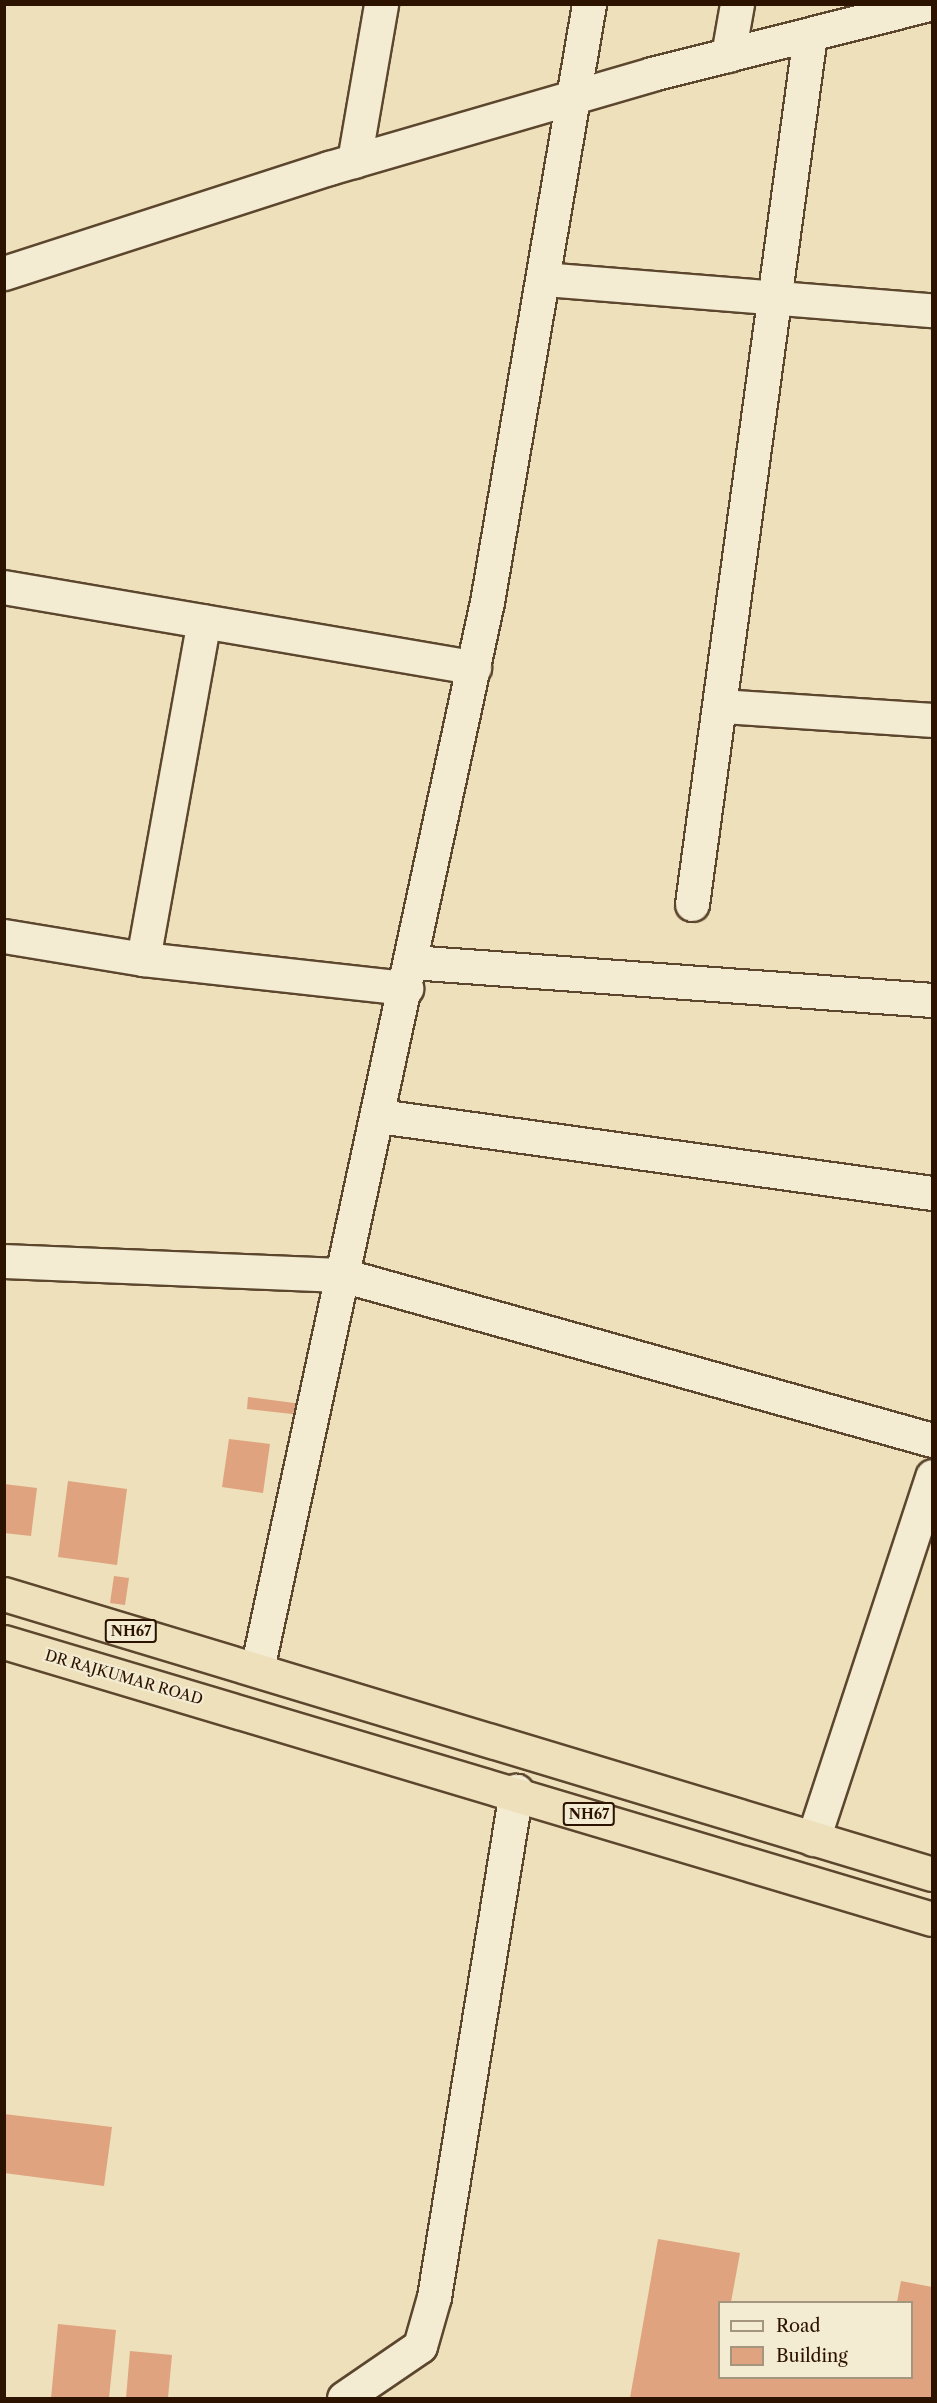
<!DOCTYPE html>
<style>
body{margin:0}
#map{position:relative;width:937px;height:2403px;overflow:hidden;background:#ede0ba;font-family:"Libre Caslon Text",serif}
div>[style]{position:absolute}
.building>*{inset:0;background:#dfa37f}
.roads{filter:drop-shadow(2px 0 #5c462e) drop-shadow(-2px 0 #5c462e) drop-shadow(0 2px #5c462e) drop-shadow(0 -2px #5c462e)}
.minor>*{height:33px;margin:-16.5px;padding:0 16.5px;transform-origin:16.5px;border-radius:16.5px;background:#f3ebd2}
.trunk>*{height:33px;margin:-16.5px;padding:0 16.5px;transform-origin:16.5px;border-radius:16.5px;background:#ede0ba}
span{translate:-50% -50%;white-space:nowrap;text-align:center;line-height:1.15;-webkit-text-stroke:4.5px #f3ebd2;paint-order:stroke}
.shield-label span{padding:2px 4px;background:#f3ebd2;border:2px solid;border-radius:4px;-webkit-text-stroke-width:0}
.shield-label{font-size:14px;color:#2c1300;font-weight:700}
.street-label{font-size:15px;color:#2c1300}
.frame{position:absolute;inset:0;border:6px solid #2c1300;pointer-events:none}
.legend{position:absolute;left:718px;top:2301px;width:195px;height:78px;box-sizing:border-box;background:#f3ebd2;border:2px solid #a3957e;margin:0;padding:8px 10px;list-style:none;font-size:18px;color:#2c1300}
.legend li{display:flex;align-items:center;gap:12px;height:30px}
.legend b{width:30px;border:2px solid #a3957e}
</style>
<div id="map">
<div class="building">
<div style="clip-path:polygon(248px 1397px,302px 1404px,301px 1415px,247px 1409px)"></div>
<div style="clip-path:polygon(229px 1439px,270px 1444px,263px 1493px,222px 1487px)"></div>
<div style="clip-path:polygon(68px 1481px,127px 1489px,117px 1565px,58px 1557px)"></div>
<div style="clip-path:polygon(4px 1484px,37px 1488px,31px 1536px,4px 1533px)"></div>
<div style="clip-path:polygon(114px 1576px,129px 1578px,125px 1605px,110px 1603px)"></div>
<div style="clip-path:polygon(4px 2114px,112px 2127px,104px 2186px,4px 2173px)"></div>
<div style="clip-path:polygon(658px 2239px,740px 2253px,731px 2302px,720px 2302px,720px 2378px,912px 2378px,912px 2302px,897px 2302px,901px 2281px,932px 2287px,932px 2398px,630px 2398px)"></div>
<div style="clip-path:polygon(58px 2324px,116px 2330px,109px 2398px,51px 2398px)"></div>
<div style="clip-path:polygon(130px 2351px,172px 2355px,168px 2398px,126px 2398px)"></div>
</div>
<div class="roads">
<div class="minor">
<div style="left:728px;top:55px;width:52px;rotate:-80deg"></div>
<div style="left:354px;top:161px;width:159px;rotate:-80.2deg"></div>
<div style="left:4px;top:273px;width:342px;rotate:-17.9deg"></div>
<div style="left:329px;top:168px;width:336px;rotate:-16.2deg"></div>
<div style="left:652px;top:74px;width:286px;rotate:-14.2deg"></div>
<div style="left:543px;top:279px;width:390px;rotate:4.6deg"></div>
<div style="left:4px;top:587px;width:477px;rotate:9.7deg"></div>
<div style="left:721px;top:706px;width:211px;rotate:3.8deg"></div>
<div style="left:692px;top:904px;width:877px;rotate:-82.27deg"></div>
<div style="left:4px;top:936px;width:141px;rotate:9.4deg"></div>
<div style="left:143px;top:959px;width:265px;rotate:6.3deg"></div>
<div style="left:143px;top:959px;width:343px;rotate:-79.8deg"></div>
<div style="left:411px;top:962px;width:522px;rotate:4.17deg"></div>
<div style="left:379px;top:1116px;width:558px;rotate:7.93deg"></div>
<div style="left:4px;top:1261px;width:338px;rotate:2.4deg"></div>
<div style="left:342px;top:1275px;width:613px;rotate:15.62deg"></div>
<div style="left:257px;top:1669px;width:1092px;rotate:-77.84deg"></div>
<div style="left:487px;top:602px;width:607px;rotate:-80.32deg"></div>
<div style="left:813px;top:1839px;width:382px;rotate:-71.8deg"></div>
<div style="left:344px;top:2398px;width:92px;rotate:-34.4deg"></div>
<div style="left:420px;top:2346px;width:51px;rotate:-74.1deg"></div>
<div style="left:434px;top:2297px;width:513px;rotate:-80.79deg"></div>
</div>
<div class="trunk">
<div style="left:4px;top:1594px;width:969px;rotate:16.79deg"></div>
<div style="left:4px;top:1642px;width:968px;rotate:16.62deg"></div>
</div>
</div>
<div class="shield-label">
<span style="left:131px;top:1631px">NH67</span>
<span style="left:589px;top:1814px">NH67</span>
</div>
<div class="street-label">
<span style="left:124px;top:1677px;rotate:16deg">DR RAJKUMAR ROAD</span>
</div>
<div class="frame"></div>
<ul class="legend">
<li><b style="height:8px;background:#f3ebd2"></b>Road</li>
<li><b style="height:16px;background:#dfa37f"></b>Building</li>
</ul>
</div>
